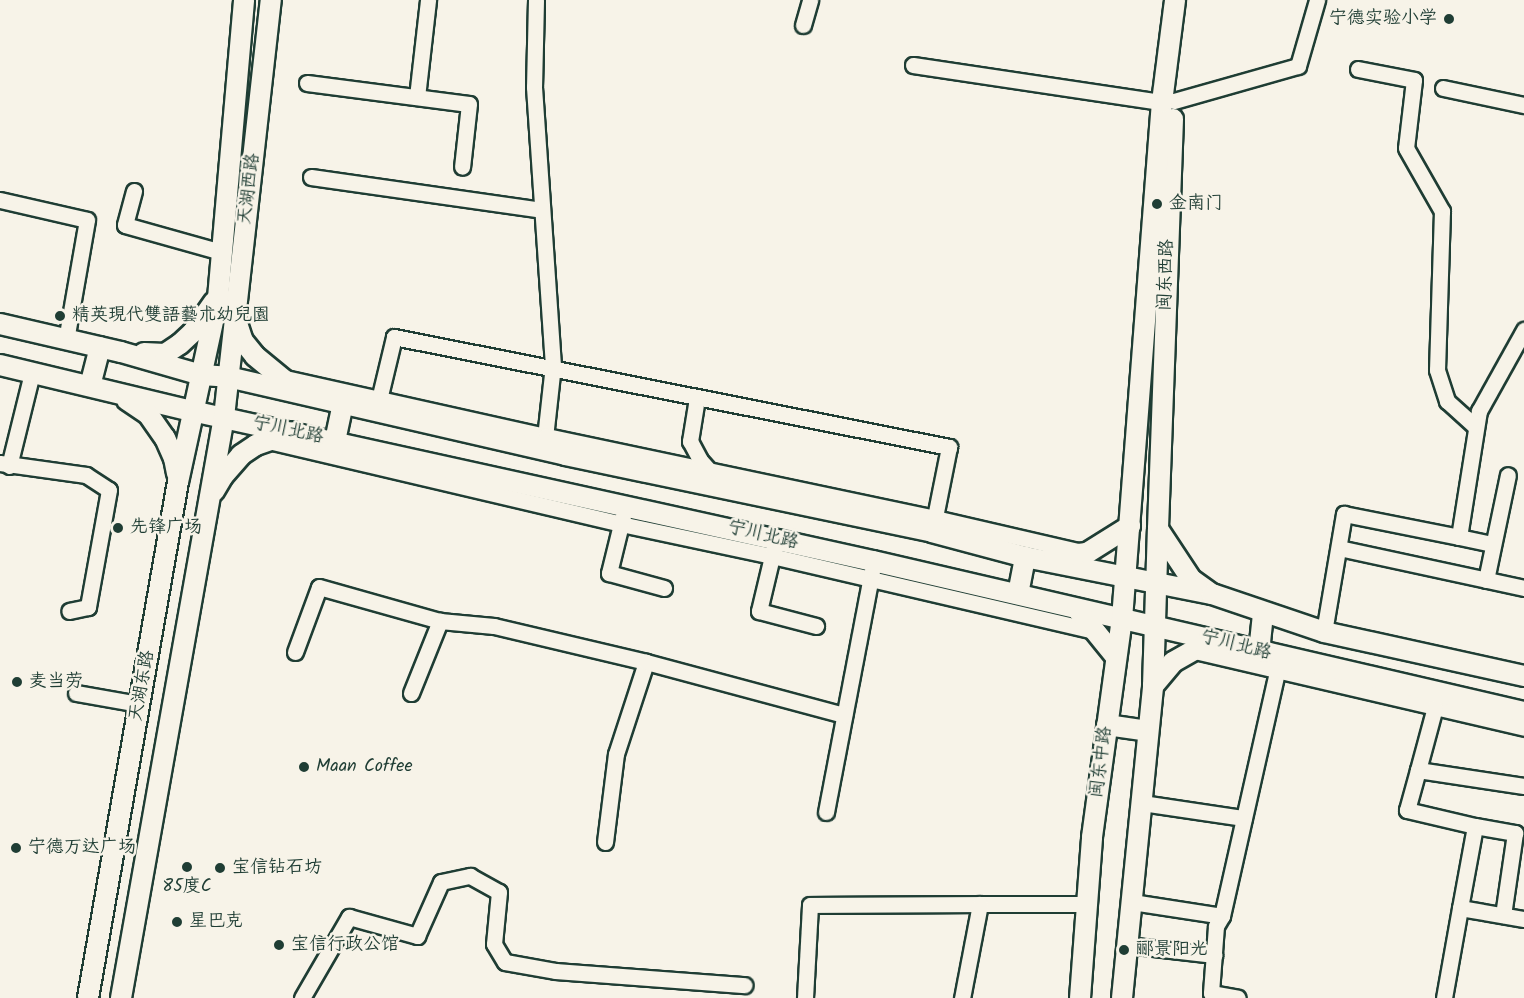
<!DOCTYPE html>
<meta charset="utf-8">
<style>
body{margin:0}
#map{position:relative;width:1524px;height:998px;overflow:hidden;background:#f7f3e8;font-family:Kalam,"LXGW WenKai TC",sans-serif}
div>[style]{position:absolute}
.roads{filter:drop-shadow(2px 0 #1f3d34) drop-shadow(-2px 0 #1f3d34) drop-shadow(0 2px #1f3d34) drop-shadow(0 -2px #1f3d34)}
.minor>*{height:15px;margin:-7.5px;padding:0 7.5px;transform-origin:7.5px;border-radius:7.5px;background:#f7f3e8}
.major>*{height:20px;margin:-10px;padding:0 10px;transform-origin:10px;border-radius:10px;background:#f7f3e8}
.dots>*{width:16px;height:16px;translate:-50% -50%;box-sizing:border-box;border:3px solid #f7f3e8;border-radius:50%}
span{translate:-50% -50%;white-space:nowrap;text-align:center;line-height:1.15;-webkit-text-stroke:5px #f7f3e8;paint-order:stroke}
.poi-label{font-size:18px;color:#1f3d34}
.right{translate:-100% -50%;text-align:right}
.left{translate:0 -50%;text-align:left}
.street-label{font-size:18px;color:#1f3d34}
</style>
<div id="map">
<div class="roads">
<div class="minor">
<div style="left:536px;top:0;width:87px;rotate:91.3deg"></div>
<div style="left:534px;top:87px;width:279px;rotate:86.1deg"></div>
<div style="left:553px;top:365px;width:81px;rotate:96.3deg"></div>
<div style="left:803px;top:25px;width:26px;rotate:-74deg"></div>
<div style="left:913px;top:65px;width:252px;rotate:8.5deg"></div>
<div style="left:1358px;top:69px;width:57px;rotate:11.1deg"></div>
<div style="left:1414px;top:80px;width:68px;rotate:96.7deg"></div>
<div style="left:1406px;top:148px;width:73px;rotate:60.3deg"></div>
<div style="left:1442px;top:211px;width:159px;rotate:91.8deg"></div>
<div style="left:1437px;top:370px;width:33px;rotate:72deg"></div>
<div style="left:1447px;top:401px;width:39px;rotate:42deg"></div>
<div style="left:307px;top:83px;width:163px;rotate:7.4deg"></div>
<div style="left:469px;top:104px;width:63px;rotate:96.3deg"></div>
<div style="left:1443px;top:88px;width:83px;rotate:11.9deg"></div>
<div style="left:417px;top:97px;width:98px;rotate:-83.5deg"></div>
<div style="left:1174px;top:101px;width:129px;rotate:-15.8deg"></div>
<div style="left:1298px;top:66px;width:69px;rotate:-73.9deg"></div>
<div style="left:311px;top:177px;width:233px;rotate:8.1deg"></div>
<div style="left:134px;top:191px;width:35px;rotate:105deg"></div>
<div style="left:125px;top:225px;width:101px;rotate:15.6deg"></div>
<div style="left:0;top:200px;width:89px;rotate:12.9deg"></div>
<div style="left:87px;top:220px;width:122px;rotate:99.9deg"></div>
<div style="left:281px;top:377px;width:271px;rotate:12.6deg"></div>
<div style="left:546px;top:436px;width:398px;rotate:11.9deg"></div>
<div style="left:935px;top:518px;width:147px;rotate:13deg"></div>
<div style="left:697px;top:398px;width:44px;rotate:99.2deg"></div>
<div style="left:690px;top:441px;width:21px;rotate:62deg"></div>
<div style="left:700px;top:460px;width:15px;rotate:48deg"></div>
<div style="left:377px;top:408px;width:73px;rotate:-76.5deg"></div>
<div style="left:394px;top:337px;width:566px;rotate:11.21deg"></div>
<div style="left:949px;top:447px;width:82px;rotate:101.3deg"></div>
<div style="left:268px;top:441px;width:363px;rotate:13.2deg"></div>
<div style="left:621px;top:524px;width:154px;rotate:12deg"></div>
<div style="left:772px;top:556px;width:335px;rotate:13.1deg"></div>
<div style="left:0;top:463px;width:87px;rotate:7.9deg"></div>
<div style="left:86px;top:475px;width:27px;rotate:33deg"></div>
<div style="left:109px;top:490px;width:119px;rotate:100.2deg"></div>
<div style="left:88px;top:607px;width:19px;rotate:168deg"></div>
<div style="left:9px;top:466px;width:96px;rotate:-76.1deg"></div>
<div style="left:623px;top:516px;width:59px;rotate:103.8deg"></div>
<div style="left:609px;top:573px;width:57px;rotate:15.3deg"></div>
<div style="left:1459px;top:537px;width:35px;rotate:12deg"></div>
<div style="left:774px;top:548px;width:65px;rotate:103.4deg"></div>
<div style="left:759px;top:611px;width:59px;rotate:14.7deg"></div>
<div style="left:1339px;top:548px;width:189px;rotate:12.2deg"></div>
<div style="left:1486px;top:580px;width:107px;rotate:-78.2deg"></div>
<div style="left:1324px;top:632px;width:120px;rotate:-80.4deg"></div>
<div style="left:1344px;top:514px;width:117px;rotate:11.3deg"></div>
<div style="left:1459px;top:537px;width:128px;rotate:-81deg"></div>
<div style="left:1479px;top:411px;width:93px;rotate:-60.9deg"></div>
<div style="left:1190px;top:650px;width:343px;rotate:13.1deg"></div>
<div style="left:295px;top:652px;width:69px;rotate:-69.7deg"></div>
<div style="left:319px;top:587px;width:126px;rotate:15.7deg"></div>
<div style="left:76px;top:693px;width:64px;rotate:9.9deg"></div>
<div style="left:411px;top:693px;width:78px;rotate:-68.1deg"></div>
<div style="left:440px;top:621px;width:54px;rotate:5.3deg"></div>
<div style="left:494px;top:626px;width:156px;rotate:13.3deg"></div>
<div style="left:1418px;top:770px;width:65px;rotate:-74.9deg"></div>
<div style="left:1142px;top:803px;width:103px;rotate:8.4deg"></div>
<div style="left:826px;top:812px;width:246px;rotate:-79.2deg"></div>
<div style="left:1475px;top:826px;width:41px;rotate:9.9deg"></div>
<div style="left:1515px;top:833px;width:83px;rotate:98.3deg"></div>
<div style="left:605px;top:842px;width:89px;rotate:-82.9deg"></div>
<div style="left:616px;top:754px;width:97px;rotate:-71.9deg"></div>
<div style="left:646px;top:662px;width:205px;rotate:15deg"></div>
<div style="left:1132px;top:902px;width:91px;rotate:8.8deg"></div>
<div style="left:1222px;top:916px;width:251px;rotate:-77.3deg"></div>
<div style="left:980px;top:904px;width:107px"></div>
<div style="left:1460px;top:908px;width:83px;rotate:-79.6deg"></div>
<div style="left:1475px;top:826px;width:70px;rotate:-166.8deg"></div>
<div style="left:1407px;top:810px;width:41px;rotate:-74.6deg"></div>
<div style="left:1418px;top:770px;width:107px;rotate:8.6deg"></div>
<div style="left:1222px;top:916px;width:12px;rotate:121deg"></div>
<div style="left:1216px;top:926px;width:67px;rotate:94.3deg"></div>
<div style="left:1211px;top:993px;width:27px;rotate:10deg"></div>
<div style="left:1127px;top:945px;width:88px;rotate:6.6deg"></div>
<div style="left:302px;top:998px;width:94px;rotate:-59.9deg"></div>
<div style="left:349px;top:917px;width:71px;rotate:15.6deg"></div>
<div style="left:417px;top:936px;width:59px;rotate:-66deg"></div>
<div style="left:441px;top:882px;width:30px;rotate:-12deg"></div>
<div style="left:470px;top:876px;width:33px;rotate:29deg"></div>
<div style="left:499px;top:892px;width:52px;rotate:95.5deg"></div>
<div style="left:494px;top:944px;width:21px;rotate:59deg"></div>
<div style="left:505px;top:962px;width:52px;rotate:10deg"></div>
<div style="left:556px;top:971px;width:189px;rotate:4.3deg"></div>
<div style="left:805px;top:998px;width:93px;rotate:-86.9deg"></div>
<div style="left:810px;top:905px;width:170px;rotate:-0.3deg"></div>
<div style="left:980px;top:904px;width:96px;rotate:100.8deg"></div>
<div style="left:1444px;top:998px;width:91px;rotate:-79.9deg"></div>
<div style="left:1460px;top:908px;width:65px;rotate:9.8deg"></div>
</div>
<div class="major">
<div style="left:1173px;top:119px;width:410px;rotate:92.1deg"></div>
<div style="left:1158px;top:529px;width:60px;rotate:56.6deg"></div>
<div style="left:1191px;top:579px;width:22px;rotate:36deg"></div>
<div style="left:236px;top:320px;width:22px;rotate:72deg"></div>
<div style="left:243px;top:341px;width:19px;rotate:51deg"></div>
<div style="left:255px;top:356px;width:52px;rotate:39.5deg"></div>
<div style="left:0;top:324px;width:124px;rotate:13deg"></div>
<div style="left:121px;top:352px;width:84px;rotate:15.9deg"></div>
<div style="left:202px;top:375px;width:26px;rotate:4deg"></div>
<div style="left:228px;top:377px;width:346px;rotate:13deg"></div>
<div style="left:565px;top:455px;width:375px;rotate:11.8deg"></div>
<div style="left:932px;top:532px;width:96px;rotate:15deg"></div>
<div style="left:1025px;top:557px;width:191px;rotate:11.2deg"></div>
<div style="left:1212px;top:594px;width:118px;rotate:18.7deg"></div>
<div style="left:1324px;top:632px;width:205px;rotate:12.4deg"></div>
<div style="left:144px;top:353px;width:21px;rotate:3deg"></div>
<div style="left:165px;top:354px;width:18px;rotate:-34deg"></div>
<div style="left:180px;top:344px;width:18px;rotate:-43deg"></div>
<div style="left:193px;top:332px;width:37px;rotate:-55deg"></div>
<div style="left:0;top:365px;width:197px;rotate:13.5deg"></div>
<div style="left:192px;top:411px;width:697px;rotate:12.42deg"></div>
<div style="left:873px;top:561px;width:668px;rotate:13.06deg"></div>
<div style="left:90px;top:386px;width:40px;rotate:-75.6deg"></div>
<div style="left:127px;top:400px;width:25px;rotate:34deg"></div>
<div style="left:148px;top:414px;width:29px;rotate:55deg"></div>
<div style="left:165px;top:438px;width:22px;rotate:66deg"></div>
<div style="left:174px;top:458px;width:16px;rotate:79deg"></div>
<div style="left:335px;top:441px;width:38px;rotate:-78deg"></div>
<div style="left:214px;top:491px;width:17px;rotate:-59deg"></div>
<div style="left:223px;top:476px;width:28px;rotate:-49deg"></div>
<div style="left:241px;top:455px;width:18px;rotate:-34deg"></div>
<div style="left:256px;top:445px;width:39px;rotate:-19deg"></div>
<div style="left:1054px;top:557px;width:33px;rotate:-7deg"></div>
<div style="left:1087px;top:553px;width:51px;rotate:-32.1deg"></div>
<div style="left:1018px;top:594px;width:38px;rotate:-79deg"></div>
<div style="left:1077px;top:609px;width:62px;rotate:50.9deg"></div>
<div style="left:1259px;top:652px;width:39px;rotate:-84deg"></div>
<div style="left:1153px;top:686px;width:31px;rotate:-50deg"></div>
<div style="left:1173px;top:662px;width:45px;rotate:-29.4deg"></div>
<div style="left:1107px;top:725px;width:41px;rotate:8.3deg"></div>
<div style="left:88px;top:998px;width:524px;rotate:-80.11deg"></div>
<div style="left:178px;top:482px;width:188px;rotate:-77.7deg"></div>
<div style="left:218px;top:298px;width:299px;rotate:-85deg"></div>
<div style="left:121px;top:998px;width:590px;rotate:-79.95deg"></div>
<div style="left:224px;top:417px;width:420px;rotate:-83.6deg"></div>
<div style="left:1080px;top:998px;width:161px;rotate:-85.7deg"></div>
<div style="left:1092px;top:837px;width:220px;rotate:-82.2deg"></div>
<div style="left:1122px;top:619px;width:519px;rotate:-85.58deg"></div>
<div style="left:1162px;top:102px;width:103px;rotate:-82.7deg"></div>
<div style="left:1122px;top:998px;width:314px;rotate:-84.3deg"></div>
<div style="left:1153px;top:686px;width:157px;rotate:-88.2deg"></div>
</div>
</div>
<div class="dots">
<div style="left:1449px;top:19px;background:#1f3d34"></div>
<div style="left:1157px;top:204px;background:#1f3d34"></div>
<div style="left:60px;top:316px;background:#1f3d34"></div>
<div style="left:118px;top:528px;background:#1f3d34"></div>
<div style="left:17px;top:682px;background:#1f3d34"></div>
<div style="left:304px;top:767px;background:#1f3d34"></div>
<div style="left:16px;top:848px;background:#1f3d34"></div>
<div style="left:187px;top:867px;background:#1f3d34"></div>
<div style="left:220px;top:868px;background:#1f3d34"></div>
<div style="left:177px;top:922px;background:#1f3d34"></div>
<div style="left:279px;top:945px;background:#1f3d34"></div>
<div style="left:1124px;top:950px;background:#1f3d34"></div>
</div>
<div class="poi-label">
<span class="right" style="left:1437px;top:19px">宁德实验小学</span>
<span class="left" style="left:1169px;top:204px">金南门</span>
<span class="left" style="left:72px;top:316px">精英現代雙語藝朮幼兒園</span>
<span class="left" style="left:130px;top:528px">先锋广场</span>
<span class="left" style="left:29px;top:682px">麦当劳</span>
<span class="left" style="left:316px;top:767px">Maan Coffee</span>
<span class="left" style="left:28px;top:848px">宁德万达广场</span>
<span class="left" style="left:232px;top:868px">宝信钻石坊</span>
<span style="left:187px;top:887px">85度C</span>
<span class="left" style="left:189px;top:922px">星巴克</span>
<span class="left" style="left:291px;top:945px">宝信行政公馆</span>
<span class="left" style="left:1136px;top:950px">郦景阳光</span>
</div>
<div class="street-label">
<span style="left:250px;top:189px;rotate:-83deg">天湖西路</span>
<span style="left:1167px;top:275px;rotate:-88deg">闽东西路</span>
<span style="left:288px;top:431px;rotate:12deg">宁川北路</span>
<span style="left:763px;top:536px;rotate:13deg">宁川北路</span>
<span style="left:1236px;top:646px;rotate:14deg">宁川北路</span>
<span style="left:143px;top:686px;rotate:-80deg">天湖东路</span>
<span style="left:1102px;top:762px;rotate:-83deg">闽东中路</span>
</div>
</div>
